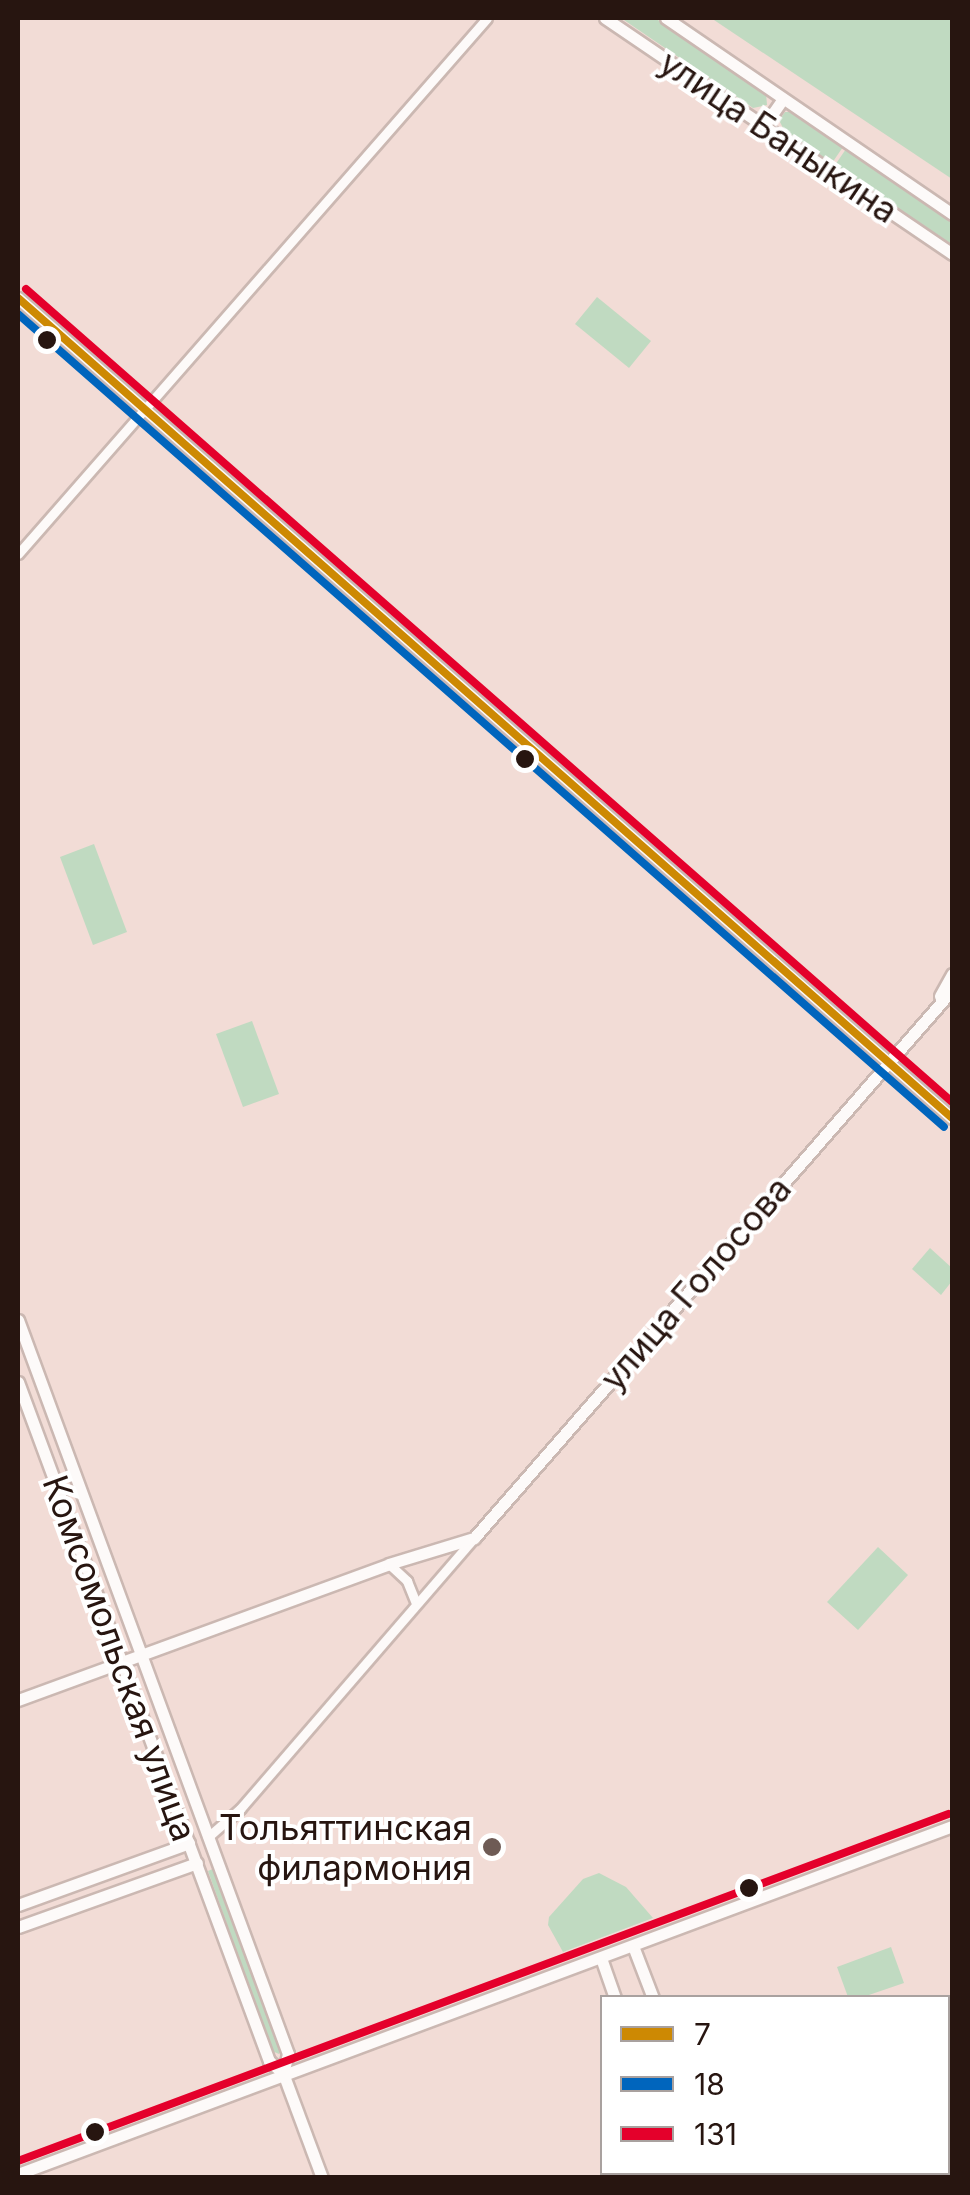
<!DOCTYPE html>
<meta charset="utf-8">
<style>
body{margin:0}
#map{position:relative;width:970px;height:2195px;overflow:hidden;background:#f2dcd6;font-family:Inter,sans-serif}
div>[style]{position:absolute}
.green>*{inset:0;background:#c0dac1}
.roads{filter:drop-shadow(2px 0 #cbb8b2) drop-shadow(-2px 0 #cbb8b2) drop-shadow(0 2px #cbb8b2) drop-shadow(0 -2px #cbb8b2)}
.minor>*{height:9px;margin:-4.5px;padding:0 4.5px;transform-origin:4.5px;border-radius:4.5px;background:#fdfaf9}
.major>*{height:11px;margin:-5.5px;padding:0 5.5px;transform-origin:5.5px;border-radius:5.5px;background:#fdfaf9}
.bus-1>*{height:8px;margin:-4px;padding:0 4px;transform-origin:4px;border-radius:4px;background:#cd8903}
.bus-2>*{height:8px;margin:-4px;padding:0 4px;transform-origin:4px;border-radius:4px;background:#0065bd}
.bus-3>*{height:8px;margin:-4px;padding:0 4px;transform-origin:4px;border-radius:4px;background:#e4002b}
.dots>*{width:28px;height:28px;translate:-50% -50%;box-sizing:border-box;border:5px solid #fff;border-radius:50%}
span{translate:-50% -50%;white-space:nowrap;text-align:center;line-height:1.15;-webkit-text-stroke:8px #fff;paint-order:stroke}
.street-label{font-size:35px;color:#271510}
.poi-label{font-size:35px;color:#271510}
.right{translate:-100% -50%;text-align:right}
.frame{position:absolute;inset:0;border:20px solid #271510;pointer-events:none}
.legend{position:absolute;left:600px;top:1995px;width:350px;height:180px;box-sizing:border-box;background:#fff;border:2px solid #a9a19f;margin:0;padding:12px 18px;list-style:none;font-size:30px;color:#271510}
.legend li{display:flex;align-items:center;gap:20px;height:50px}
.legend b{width:50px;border:2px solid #a9a19f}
</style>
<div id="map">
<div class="green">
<div style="clip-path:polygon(621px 18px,655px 18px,766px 93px,767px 105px,753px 108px)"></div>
<div style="clip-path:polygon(711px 18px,952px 18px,952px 179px)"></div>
<div style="clip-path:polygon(785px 112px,793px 112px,843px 147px,832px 163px,784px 130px,779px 120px)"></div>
<div style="clip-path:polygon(846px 149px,952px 222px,952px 246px,835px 165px)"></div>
<div style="clip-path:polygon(597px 297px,651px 341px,629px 368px,575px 324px)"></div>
<div style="clip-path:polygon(94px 844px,127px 932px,93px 945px,60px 857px)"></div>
<div style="clip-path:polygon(252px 1021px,279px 1094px,243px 1107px,216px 1034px)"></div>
<div style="clip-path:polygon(930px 1248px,952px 1268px,952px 1281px,941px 1295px,912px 1269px)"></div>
<div style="clip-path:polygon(878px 1547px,908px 1575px,858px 1630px,827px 1602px)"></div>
<div style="clip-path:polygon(215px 1868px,281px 2049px,279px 2054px,272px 2051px,208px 1871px)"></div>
<div style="clip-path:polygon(599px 1873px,626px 1887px,653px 1918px,563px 1952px,548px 1925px,549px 1917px,583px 1879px)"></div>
<div style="clip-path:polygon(891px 1947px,904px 1983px,863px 1997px,848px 1997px,837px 1967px)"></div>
</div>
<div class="roads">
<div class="minor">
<div style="left:18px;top:554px;width:712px;rotate:-48.81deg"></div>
<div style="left:389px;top:1564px;width:25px;rotate:43deg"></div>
<div style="left:407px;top:1581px;width:24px;rotate:68deg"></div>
<div style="left:208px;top:1837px;width:43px;rotate:-41.2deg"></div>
<div style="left:240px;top:1809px;width:355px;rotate:-49.2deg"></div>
</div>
<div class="major">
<div style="left:605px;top:18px;width:420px;rotate:34.2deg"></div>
<div style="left:666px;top:18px;width:347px;rotate:34.4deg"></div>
<div style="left:764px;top:126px;width:33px;rotate:-55deg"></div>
<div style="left:18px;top:298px;width:1243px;rotate:41.28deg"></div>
<div style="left:940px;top:996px;width:25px;rotate:-61deg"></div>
<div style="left:18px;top:1320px;width:782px;rotate:69.8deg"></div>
<div style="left:288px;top:2054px;width:20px;rotate:105deg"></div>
<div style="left:18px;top:1382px;width:724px;rotate:69.71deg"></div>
<div style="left:269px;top:2061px;width:18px;rotate:41deg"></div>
<div style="left:283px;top:2073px;width:112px;rotate:69.6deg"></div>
<div style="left:18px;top:1700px;width:395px;rotate:-20.1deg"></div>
<div style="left:389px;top:1564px;width:89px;rotate:-17deg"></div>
<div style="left:474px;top:1538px;width:727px;rotate:-48.9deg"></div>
<div style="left:18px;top:1905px;width:182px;rotate:-19.9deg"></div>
<div style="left:18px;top:1927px;width:190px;rotate:-19.7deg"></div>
<div style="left:633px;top:1946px;width:56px;rotate:69deg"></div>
<div style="left:601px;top:1958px;width:42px;rotate:70.7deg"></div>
<div style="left:678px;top:2172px;width:6px;rotate:72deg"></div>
<div style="left:717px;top:2172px;width:6px;rotate:72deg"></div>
<div style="left:18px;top:2174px;width:997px;rotate:-20.43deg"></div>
</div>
</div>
<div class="bus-1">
<div style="left:18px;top:298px;width:1243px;rotate:41.28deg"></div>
</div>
<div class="bus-2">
<div style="left:18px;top:314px;width:1232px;rotate:41.28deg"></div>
</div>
<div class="bus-3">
<div style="left:26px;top:289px;width:1232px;rotate:41.28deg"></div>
<div style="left:18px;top:2161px;width:993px;rotate:-20.46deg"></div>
</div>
<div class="dots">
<div style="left:47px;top:340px;background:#271510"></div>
<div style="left:525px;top:759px;background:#271510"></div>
<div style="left:492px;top:1847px;background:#6e5b55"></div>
<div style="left:749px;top:1888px;background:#271510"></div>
<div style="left:95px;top:2132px;background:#271510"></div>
</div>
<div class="street-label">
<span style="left:779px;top:136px;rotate:34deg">улица Баныкина</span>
<span style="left:695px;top:1283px;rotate:-49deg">улица Голосова</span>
<span style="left:120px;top:1658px;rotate:70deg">Комсомольская улица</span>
</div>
<div class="poi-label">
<span class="right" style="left:472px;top:1847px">Тольяттинская<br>филармония</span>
</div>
<div class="frame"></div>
<ul class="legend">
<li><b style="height:12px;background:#cd8903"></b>7</li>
<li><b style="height:12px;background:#0065bd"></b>18</li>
<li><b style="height:12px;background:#e4002b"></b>131</li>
</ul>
</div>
